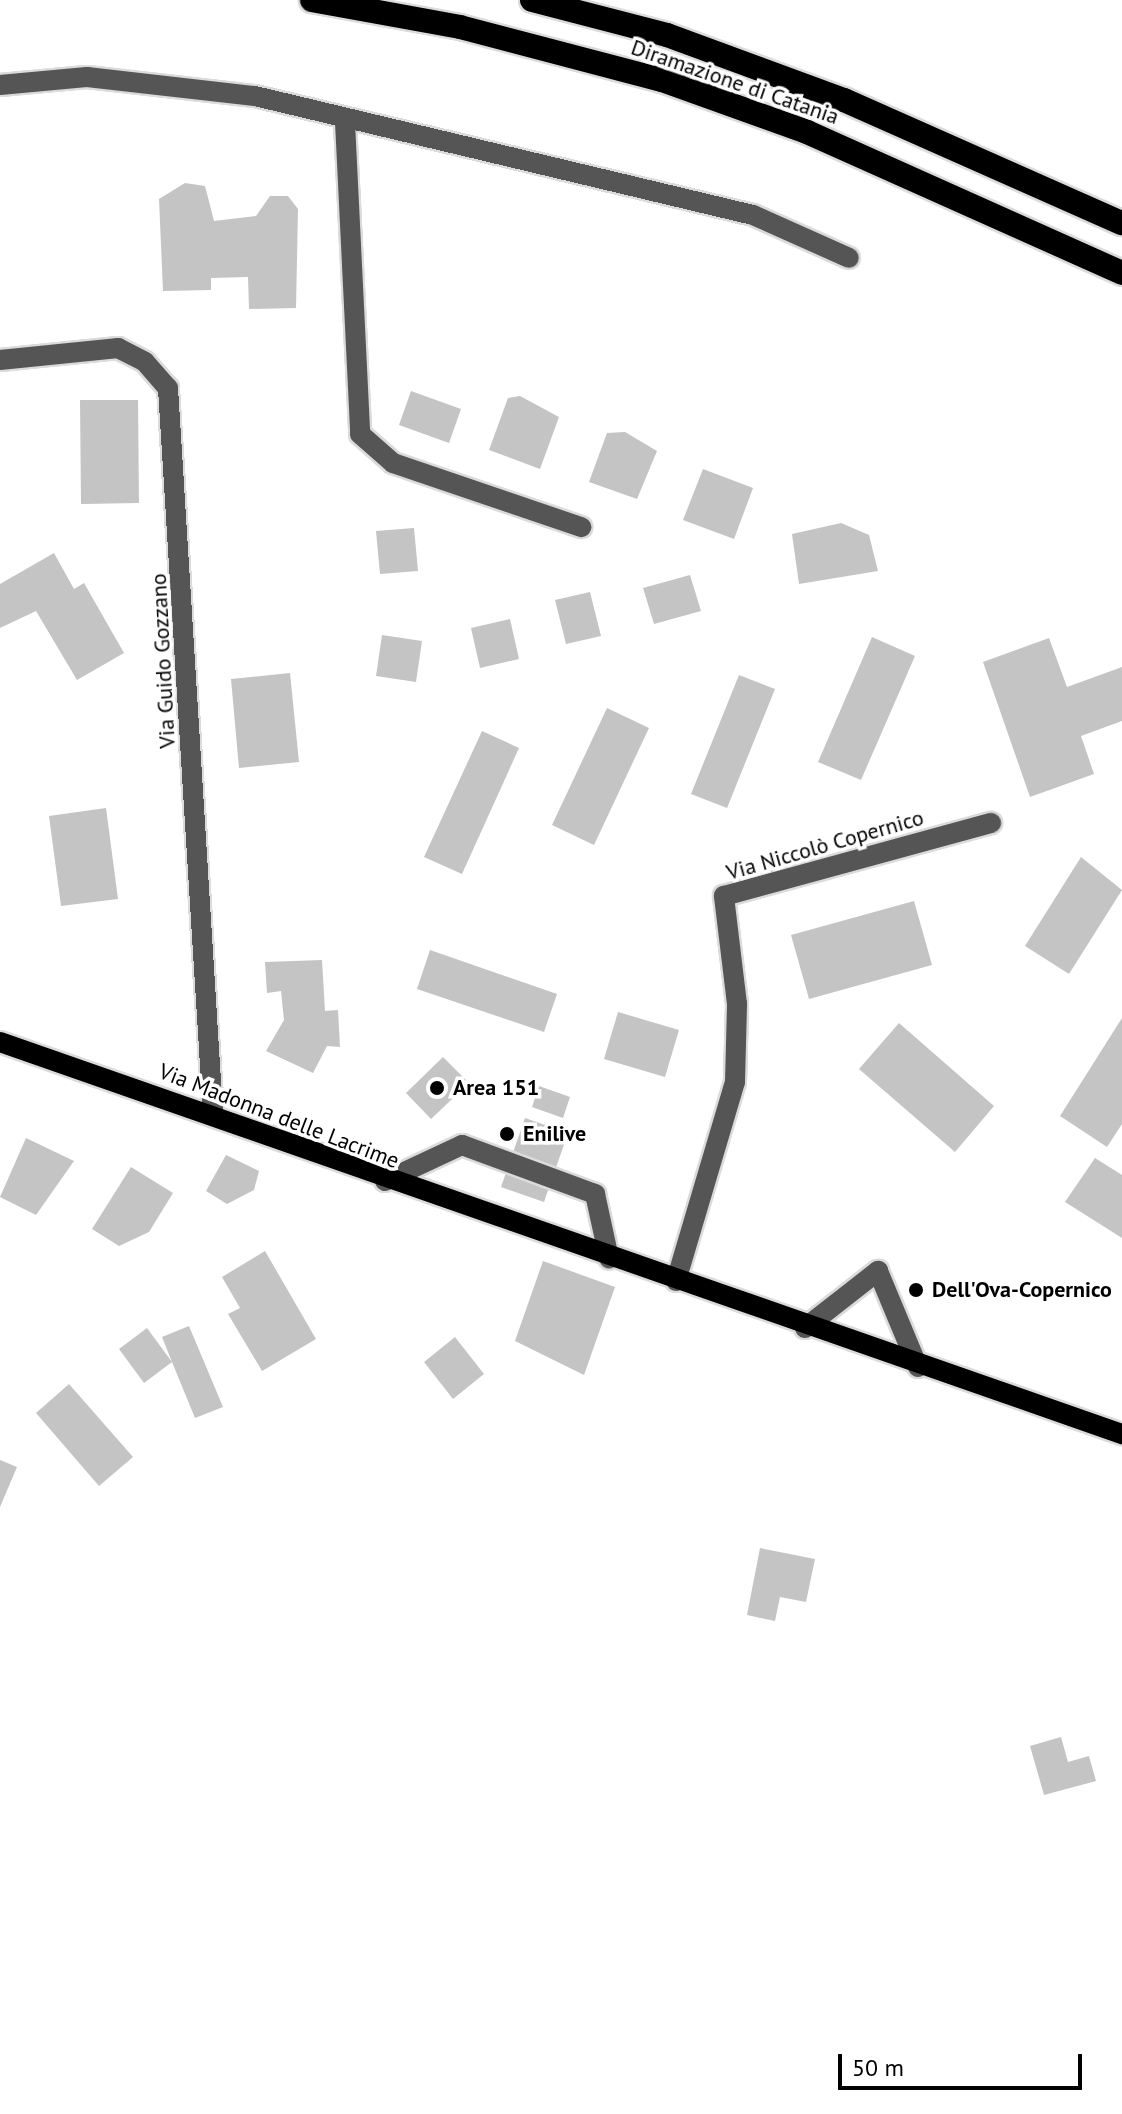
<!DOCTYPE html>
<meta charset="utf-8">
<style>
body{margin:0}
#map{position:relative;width:1122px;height:2114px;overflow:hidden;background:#fff;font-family:"PT Sans",sans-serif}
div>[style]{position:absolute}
.building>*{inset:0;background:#c4c4c4}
.roads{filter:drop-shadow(2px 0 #dbdbdb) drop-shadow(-2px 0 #dbdbdb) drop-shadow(0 2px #dbdbdb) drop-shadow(0 -2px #dbdbdb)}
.minor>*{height:20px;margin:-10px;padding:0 10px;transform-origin:10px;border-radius:10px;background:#555}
.major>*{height:20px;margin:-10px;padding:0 10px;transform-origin:10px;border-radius:10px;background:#000}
.highway>*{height:24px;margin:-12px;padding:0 12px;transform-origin:12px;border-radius:12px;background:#000}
.dots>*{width:22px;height:22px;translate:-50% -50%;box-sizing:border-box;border:4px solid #fff;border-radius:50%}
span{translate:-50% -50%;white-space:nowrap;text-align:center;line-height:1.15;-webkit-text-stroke:7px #fff;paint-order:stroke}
.street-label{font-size:22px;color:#000}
.poi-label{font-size:22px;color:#000;font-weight:700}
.left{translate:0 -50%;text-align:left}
.scale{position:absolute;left:838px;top:2054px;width:244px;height:36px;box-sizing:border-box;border:4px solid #000;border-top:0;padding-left:10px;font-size:24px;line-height:28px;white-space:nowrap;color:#000;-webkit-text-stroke:6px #fff;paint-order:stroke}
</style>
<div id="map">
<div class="building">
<div style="clip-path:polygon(185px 183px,205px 186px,214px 221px,256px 216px,270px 196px,288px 196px,298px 209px,296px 308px,249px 309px,248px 277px,211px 278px,211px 290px,163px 291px,159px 199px)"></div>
<div style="clip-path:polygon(411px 391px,461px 409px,449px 443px,399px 425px)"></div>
<div style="clip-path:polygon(520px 396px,559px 417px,540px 469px,489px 450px,508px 398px)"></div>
<div style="clip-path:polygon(80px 400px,138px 400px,139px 503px,81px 504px)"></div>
<div style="clip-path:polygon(625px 432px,657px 451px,637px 499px,589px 482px,607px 433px)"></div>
<div style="clip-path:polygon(703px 469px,753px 488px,734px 539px,683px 520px)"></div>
<div style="clip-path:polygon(841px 523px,869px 535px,878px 571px,799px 584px,792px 534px)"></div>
<div style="clip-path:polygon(414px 528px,418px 571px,380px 574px,376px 531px)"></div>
<div style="clip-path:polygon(54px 553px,74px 589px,84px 583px,124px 653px,77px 680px,36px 611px,0 628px,0 584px)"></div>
<div style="clip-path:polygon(690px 575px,701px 611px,654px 624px,643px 588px)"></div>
<div style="clip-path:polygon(590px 592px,601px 636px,566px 644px,555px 600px)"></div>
<div style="clip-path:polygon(510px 619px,519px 659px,480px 668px,471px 628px)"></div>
<div style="clip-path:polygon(382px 635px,422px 641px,416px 682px,376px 676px)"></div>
<div style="clip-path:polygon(872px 637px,915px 656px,861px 780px,818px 762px)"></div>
<div style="clip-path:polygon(1049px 638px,1067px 687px,1122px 667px,1122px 721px,1081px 736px,1094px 774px,1030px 797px,983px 662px)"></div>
<div style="clip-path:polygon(290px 673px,299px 762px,239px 768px,231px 679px)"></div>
<div style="clip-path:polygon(739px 675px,775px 689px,727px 808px,691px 794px)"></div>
<div style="clip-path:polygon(607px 708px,649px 728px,594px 845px,552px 825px)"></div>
<div style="clip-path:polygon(482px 731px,519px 748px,462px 874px,424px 857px)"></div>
<div style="clip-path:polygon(106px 808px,118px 899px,61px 906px,49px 816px)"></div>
<div style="clip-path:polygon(1081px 857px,1122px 890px,1069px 974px,1025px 946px)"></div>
<div style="clip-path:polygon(914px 901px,932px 965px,809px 999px,791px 935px)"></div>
<div style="clip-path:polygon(430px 950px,557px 994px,544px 1032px,417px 989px)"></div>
<div style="clip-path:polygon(322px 960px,325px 1011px,338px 1010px,340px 1047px,327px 1046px,313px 1073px,266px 1051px,284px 1020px,281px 991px,267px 993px,265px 962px)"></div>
<div style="clip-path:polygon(618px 1012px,679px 1030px,665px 1077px,604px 1059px)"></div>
<div style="clip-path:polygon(1122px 1018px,1122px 1124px,1107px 1147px,1060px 1116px)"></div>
<div style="clip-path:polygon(899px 1023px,994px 1106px,955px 1152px,859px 1069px)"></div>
<div style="clip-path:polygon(443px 1057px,469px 1083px,431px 1119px,406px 1093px)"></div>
<div style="clip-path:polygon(539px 1086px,570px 1097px,563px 1118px,532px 1107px)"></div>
<div style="clip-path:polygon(525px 1118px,568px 1133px,544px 1202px,501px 1187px)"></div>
<div style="clip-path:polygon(26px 1138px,74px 1161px,36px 1215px,0 1197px)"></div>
<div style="clip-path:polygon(226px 1155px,259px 1171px,254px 1190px,227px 1204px,206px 1191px)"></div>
<div style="clip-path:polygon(1095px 1158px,1122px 1175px,1122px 1238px,1065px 1202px)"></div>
<div style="clip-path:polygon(131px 1167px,173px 1193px,149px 1232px,119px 1246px,92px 1229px)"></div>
<div style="clip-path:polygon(265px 1251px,316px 1339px,262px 1371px,228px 1314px,240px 1308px,222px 1277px)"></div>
<div style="clip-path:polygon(543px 1261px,615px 1287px,584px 1375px,515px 1341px)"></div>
<div style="clip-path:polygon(189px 1326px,223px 1407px,195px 1418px,172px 1362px,144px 1383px,119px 1349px,147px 1328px,172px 1362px,162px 1337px)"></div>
<div style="clip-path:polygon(455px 1337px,484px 1374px,453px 1399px,424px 1362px)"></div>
<div style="clip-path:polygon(69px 1384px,133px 1457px,99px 1486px,36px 1413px)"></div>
<div style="clip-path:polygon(0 1460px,17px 1467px,0 1507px)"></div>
<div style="clip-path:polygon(760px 1548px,815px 1559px,806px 1602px,780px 1597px,775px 1621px,747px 1615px)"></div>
<div style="clip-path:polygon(1061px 1737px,1068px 1762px,1089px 1756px,1096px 1781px,1044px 1795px,1030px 1746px)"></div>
</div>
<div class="roads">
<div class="minor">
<div style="left:0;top:85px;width:87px;rotate:-5.3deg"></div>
<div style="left:87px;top:77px;width:169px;rotate:6.5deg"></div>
<div style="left:255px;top:96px;width:512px;rotate:13.44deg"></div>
<div style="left:753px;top:215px;width:105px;rotate:24.1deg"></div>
<div style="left:345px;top:122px;width:312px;rotate:87.2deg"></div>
<div style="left:360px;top:434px;width:44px;rotate:41.3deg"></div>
<div style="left:393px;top:463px;width:199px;rotate:18.8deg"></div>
<div style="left:0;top:360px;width:119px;rotate:-5.8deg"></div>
<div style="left:118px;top:348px;width:30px;rotate:27deg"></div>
<div style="left:145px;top:362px;width:35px;rotate:49deg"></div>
<div style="left:168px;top:388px;width:727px;rotate:86.45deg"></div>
<div style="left:385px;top:1181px;width:85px;rotate:-25.1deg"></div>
<div style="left:462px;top:1145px;width:142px;rotate:20.2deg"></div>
<div style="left:595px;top:1194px;width:66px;rotate:77.7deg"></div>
<div style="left:676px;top:1281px;width:208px;rotate:-73.5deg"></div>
<div style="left:735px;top:1082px;width:78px;rotate:-88.5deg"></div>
<div style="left:737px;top:1004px;width:109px;rotate:-96.9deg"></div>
<div style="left:724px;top:896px;width:277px;rotate:-15.3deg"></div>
<div style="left:805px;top:1328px;width:93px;rotate:-38deg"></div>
<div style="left:878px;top:1271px;width:104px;rotate:67.4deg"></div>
</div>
<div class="major">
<div style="left:0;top:1042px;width:1189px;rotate:19.26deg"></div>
</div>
<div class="highway">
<div style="left:312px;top:0;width:150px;rotate:10.3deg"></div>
<div style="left:460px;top:27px;width:209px;rotate:14.7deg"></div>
<div style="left:662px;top:80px;width:154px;rotate:19.7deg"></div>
<div style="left:807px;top:132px;width:345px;rotate:24.1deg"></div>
<div style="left:532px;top:0;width:139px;rotate:14.5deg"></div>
<div style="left:667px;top:35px;width:189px;rotate:20.2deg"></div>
<div style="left:844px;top:100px;width:304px;rotate:23.9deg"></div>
</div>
</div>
<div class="dots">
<div style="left:437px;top:1088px;background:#000"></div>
<div style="left:507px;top:1134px;background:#000"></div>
<div style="left:916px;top:1290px;background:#000"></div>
</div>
<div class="street-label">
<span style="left:735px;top:82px;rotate:19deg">Diramazione di Catania</span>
<span style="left:163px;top:661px;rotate:-93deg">Via Guido Gozzano</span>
<span style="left:825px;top:845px;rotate:-16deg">Via Niccolò Copernico</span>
<span style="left:279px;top:1116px;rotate:21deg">Via Madonna delle Lacrime</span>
</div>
<div class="poi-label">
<span class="left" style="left:453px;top:1088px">Area 151</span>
<span class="left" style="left:523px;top:1134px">Enilive</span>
<span class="left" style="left:932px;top:1290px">Dell'Ova-Copernico</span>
</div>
<div class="scale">50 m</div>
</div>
